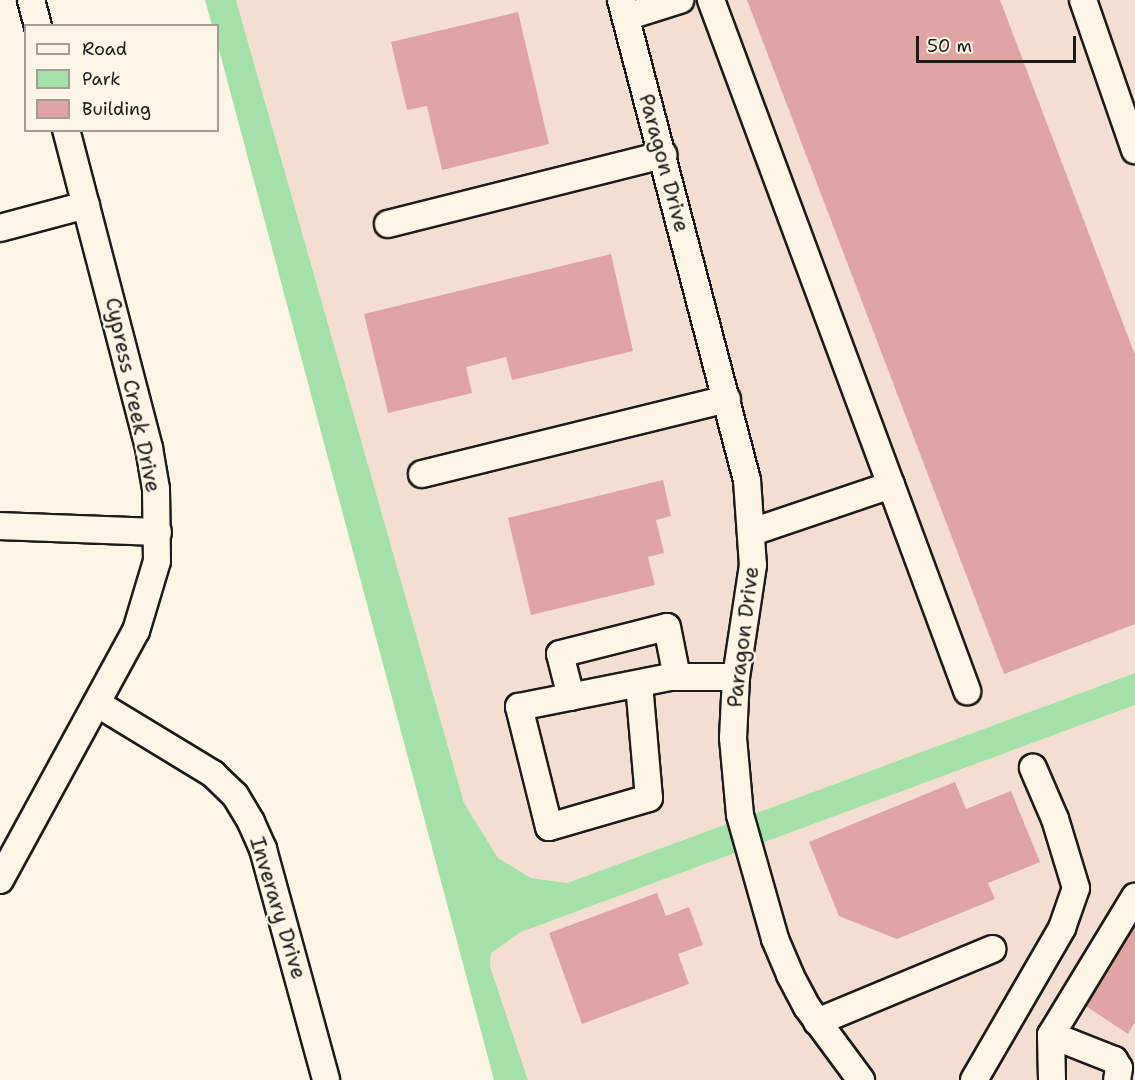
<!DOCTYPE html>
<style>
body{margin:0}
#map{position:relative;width:1135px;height:1080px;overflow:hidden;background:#fcf5e5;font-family:"Shantell Sans",sans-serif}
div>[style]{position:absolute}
.built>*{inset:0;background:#f4ddd1}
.green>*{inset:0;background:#a3e1a8}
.building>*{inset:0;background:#e0a5a2}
.roads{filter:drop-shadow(2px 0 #1c1c1c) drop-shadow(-2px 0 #1c1c1c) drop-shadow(0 2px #1c1c1c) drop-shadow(0 -2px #1c1c1c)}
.minor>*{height:26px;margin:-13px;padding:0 13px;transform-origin:13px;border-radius:13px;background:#fcf5e5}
span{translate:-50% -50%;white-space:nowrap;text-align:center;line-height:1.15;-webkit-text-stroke:4.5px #fcf5e5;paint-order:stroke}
.street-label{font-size:21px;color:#1c1c1c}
.legend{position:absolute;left:24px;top:24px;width:195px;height:108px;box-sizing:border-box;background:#fcf5e5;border:2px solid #a29e95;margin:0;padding:8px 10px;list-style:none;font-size:18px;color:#1c1c1c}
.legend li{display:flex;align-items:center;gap:12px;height:30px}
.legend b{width:30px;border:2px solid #a29e95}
.scale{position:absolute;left:916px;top:36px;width:160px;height:27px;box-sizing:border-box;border:3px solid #1c1c1c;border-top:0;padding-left:8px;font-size:18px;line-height:21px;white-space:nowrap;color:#1c1c1c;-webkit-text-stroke:4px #fcf5e5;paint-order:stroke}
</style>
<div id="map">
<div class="built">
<div style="clip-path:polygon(236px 0,1135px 0,1135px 673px,567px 883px,531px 878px,498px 858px,464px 803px)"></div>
<div style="clip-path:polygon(1135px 705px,1135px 1080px,528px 1080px,490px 966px,491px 953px,521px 932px)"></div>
</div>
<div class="green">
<div style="clip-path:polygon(205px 0,236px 0,464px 803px,498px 858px,531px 878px,567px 883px,1135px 673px,1135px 705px,521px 932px,491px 953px,490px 966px,528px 1080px,494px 1080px,218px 46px,218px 26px,212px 25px)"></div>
</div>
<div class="building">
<div style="clip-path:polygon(747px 0,1000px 0,1135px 355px,1135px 624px,1004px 674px)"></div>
<div style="clip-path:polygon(518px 12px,549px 144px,442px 170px,427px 106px,407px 110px,391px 42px)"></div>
<div style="clip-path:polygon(611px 254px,633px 351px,512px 380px,506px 357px,466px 367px,472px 393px,388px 413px,364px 314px)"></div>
<div style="clip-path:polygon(663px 480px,671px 516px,656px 520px,664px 553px,648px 557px,655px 585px,531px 615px,508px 518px)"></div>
<div style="clip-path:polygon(955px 782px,966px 809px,1011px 791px,1040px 862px,988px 883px,995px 899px,897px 939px,839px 916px,809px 842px)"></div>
<div style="clip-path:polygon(657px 893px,666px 916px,689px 907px,703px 945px,678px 954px,689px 984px,582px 1024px,549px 933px)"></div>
<div style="clip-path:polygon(1135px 926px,1135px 1022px,1128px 1034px,1084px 1005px)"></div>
</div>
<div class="roads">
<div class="minor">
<div style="left:31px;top:0;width:27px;rotate:75deg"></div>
<div style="left:621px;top:0;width:496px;rotate:75.3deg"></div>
<div style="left:747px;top:480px;width:85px;rotate:86deg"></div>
<div style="left:753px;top:565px;width:113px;rotate:98.6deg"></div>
<div style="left:736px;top:677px;width:61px;rotate:92.8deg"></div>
<div style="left:733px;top:738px;width:77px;rotate:84.8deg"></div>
<div style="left:740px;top:815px;width:129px;rotate:74.2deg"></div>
<div style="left:775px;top:939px;width:39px;rotate:67deg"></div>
<div style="left:790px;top:975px;width:36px;rotate:62deg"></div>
<div style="left:807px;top:1007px;width:91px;rotate:53.5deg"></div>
<div style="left:711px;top:0;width:517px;rotate:69.64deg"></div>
<div style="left:891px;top:485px;width:147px;rotate:161.3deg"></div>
<div style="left:1083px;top:0;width:159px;rotate:70.9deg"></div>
<div style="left:626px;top:17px;width:57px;rotate:-17.5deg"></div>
<div style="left:388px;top:224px;width:284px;rotate:-14.1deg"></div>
<div style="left:0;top:228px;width:89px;rotate:-15deg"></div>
<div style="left:422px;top:474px;width:314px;rotate:-13.8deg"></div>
<div style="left:891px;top:485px;width:220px;rotate:69.7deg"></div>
<div style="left:0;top:526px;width:158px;rotate:2.2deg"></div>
<div style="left:639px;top:684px;width:114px;rotate:85deg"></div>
<div style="left:649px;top:798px;width:104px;rotate:163.8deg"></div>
<div style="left:549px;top:827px;width:124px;rotate:-104deg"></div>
<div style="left:519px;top:707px;width:154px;rotate:-11.2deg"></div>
<div style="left:670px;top:677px;width:66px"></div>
<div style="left:571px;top:697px;width:44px;rotate:-104.3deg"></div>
<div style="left:560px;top:654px;width:110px;rotate:-14.2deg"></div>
<div style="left:667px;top:627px;width:51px;rotate:78.7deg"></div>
<div style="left:98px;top:704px;width:135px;rotate:31.3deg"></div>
<div style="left:213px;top:774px;width:30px;rotate:44deg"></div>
<div style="left:235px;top:795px;width:31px;rotate:59deg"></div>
<div style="left:251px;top:822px;width:30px;rotate:66deg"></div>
<div style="left:263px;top:849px;width:239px;rotate:74.7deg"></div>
<div style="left:0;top:880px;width:284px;rotate:-61.4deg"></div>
<div style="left:136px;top:631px;width:73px;rotate:-73.3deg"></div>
<div style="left:157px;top:561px;width:72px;rotate:-90.8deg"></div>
<div style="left:156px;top:489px;width:42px;rotate:-99.7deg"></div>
<div style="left:149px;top:448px;width:329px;rotate:-104.6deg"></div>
<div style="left:817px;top:1022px;width:190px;rotate:-22.6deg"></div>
<div style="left:1051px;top:1035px;width:68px;rotate:21.6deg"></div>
<div style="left:1114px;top:1060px;width:9px;rotate:58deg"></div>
<div style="left:1119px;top:1068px;width:12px;rotate:99deg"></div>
<div style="left:974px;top:1080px;width:176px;rotate:-59.9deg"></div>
<div style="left:1062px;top:928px;width:42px;rotate:-70.7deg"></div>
<div style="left:1076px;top:888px;width:72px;rotate:-106.9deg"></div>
<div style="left:1055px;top:819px;width:56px;rotate:-113.3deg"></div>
<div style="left:1052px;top:1080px;width:45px;rotate:-91.3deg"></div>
<div style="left:1051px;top:1035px;width:162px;rotate:-58.7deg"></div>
</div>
</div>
<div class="street-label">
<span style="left:664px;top:163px;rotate:75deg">Paragon Drive</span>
<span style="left:133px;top:395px;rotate:78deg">Cypress Creek Drive</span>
<span style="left:743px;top:637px;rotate:-83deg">Paragon Drive</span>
<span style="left:278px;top:908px;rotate:73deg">Inverary Drive</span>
</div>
<ul class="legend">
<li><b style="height:8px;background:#fcf5e5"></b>Road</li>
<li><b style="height:16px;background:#a3e1a8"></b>Park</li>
<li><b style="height:16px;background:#e0a5a2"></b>Building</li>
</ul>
<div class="scale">50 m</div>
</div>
